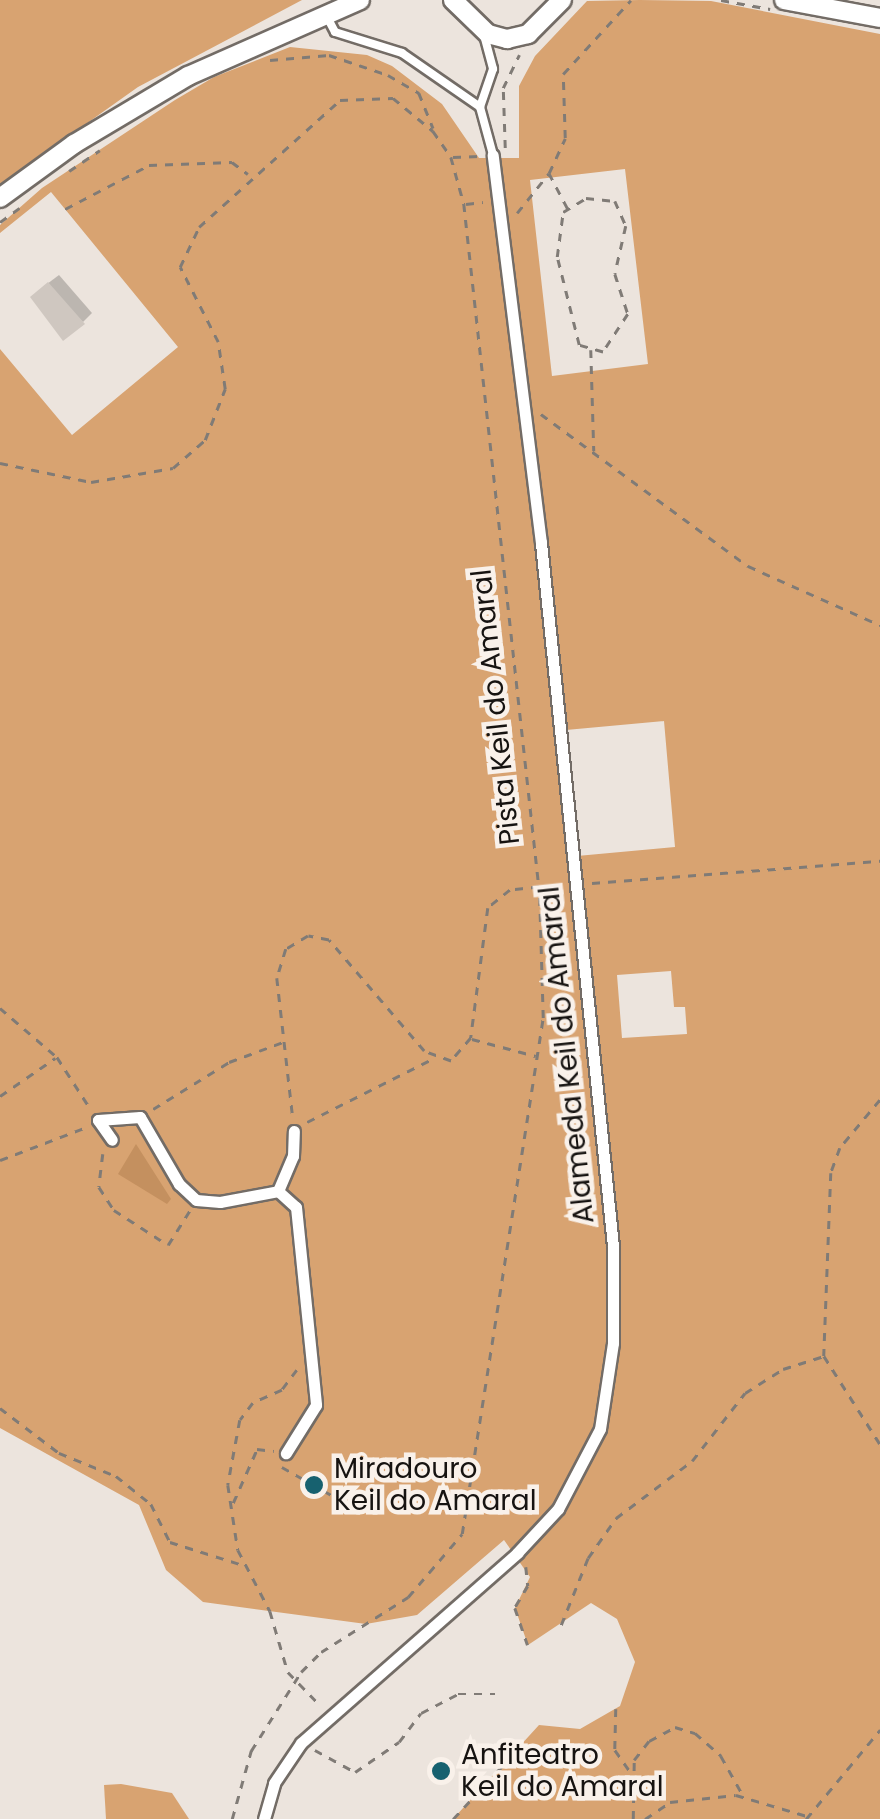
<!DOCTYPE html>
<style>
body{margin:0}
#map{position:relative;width:880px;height:1819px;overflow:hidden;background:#ece4dd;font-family:Poppins,sans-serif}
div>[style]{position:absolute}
.forest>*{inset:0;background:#d8a371}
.water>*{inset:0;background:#c4905f}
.shadow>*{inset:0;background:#0003}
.building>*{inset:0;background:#cfc7c0}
.path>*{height:2.5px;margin-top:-1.25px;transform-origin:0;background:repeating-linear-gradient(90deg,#807b76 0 8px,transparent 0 16px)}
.roads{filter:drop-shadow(2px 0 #736c66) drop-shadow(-2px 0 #736c66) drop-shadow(0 2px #736c66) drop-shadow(0 -2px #736c66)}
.service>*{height:8px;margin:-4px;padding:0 4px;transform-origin:4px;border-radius:4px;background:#fff}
.pedestrian>*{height:11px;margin:-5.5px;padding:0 5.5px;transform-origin:5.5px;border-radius:5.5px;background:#fff}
.tertiary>*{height:18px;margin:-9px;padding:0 9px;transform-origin:9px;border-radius:9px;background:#fff}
.dots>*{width:28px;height:28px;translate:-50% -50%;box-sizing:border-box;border:5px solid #f9f1ea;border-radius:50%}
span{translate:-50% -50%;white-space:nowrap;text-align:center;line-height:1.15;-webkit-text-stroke:9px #f9f1ea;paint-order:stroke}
.street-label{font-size:28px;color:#161311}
.poi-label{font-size:28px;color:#161311}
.left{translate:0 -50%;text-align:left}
</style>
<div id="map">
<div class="forest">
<div style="clip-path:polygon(0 0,302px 0,138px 87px,0 185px)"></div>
<div style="clip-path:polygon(evenodd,640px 0,711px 1px,880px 34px,880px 1819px,453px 1819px,539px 1725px,580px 1729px,620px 1706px,635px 1662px,617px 1619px,591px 1603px,528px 1645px,515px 1608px,530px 1577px,504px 1540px,417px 1615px,366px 1624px,203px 1602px,166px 1570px,139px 1505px,0 1428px,0 349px,72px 435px,178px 347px,51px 192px,0 233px,0 225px,42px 188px,175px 100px,214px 77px,290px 47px,367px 55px,392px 66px,442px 104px,479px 158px,519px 158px,519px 86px,535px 56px,587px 1px,640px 0,625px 169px,648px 364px,552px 376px,530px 180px,625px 169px,640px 0,664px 721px,675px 847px,577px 856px,566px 730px,664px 721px,640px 0,671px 971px,674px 1007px,685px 1007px,687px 1034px,622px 1038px,617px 975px,671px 971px)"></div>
<div style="clip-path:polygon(121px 1784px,172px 1793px,189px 1819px,106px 1819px,104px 1785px)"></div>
</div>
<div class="water">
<div style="clip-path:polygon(136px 1144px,171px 1199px,167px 1204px,118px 1174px)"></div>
</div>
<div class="shadow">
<div style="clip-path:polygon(59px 275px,92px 313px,83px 322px,43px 287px)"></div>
</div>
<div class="building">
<div style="clip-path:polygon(48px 282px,85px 324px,63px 341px,30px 297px)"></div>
</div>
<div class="path">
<div style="left:721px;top:0;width:50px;rotate:10.4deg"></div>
<div style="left:270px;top:60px;width:59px;rotate:-4.8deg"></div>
<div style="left:329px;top:55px;width:62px;rotate:18.7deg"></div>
<div style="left:388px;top:75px;width:36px;rotate:30deg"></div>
<div style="left:419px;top:93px;width:38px;rotate:68deg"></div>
<div style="left:505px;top:148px;width:60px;rotate:-91.9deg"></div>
<div style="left:503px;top:88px;width:37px;rotate:-64deg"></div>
<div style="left:453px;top:157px;width:27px;rotate:-2deg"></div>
<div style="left:69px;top:171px;width:37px;rotate:-34deg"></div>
<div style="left:549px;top:173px;width:38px;rotate:-65deg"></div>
<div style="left:565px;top:138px;width:64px;rotate:-91.8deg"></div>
<div style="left:563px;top:74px;width:100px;rotate:-47.4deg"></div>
<div style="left:586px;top:198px;width:29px;rotate:6deg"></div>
<div style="left:615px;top:201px;width:27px;rotate:66deg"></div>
<div style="left:626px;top:226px;width:49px;rotate:102.9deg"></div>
<div style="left:615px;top:274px;width:42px;rotate:72deg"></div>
<div style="left:628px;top:314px;width:45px;rotate:123.3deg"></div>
<div style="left:603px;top:352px;width:25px;rotate:-164deg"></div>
<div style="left:579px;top:345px;width:91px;rotate:-104deg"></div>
<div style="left:557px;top:257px;width:45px;rotate:-82.4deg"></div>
<div style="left:563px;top:212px;width:27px;rotate:-31deg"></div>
<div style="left:466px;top:204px;width:17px;rotate:-7deg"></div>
<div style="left:65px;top:209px;width:95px;rotate:-27.6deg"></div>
<div style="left:149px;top:165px;width:83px;rotate:-2.1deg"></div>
<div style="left:232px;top:162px;width:20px;rotate:37deg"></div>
<div style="left:517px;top:213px;width:51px;rotate:-51.3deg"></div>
<div style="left:549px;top:173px;width:41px;rotate:62.2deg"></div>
<div style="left:0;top:222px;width:24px;rotate:-36deg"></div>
<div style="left:591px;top:350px;width:101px;rotate:88.3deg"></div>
<div style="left:541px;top:414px;width:257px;rotate:36.3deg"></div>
<div style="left:748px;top:566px;width:145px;rotate:24.1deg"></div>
<div style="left:0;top:463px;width:93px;rotate:11.8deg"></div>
<div style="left:91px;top:482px;width:83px;rotate:-9.7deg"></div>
<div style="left:173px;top:468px;width:43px;rotate:-41.2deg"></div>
<div style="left:205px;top:440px;width:55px;rotate:-68.6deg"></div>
<div style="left:225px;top:389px;width:48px;rotate:-98.5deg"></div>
<div style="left:218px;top:342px;width:84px;rotate:-116.9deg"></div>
<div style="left:180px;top:267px;width:44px;rotate:-64.6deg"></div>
<div style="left:199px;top:227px;width:190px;rotate:-42deg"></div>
<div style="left:340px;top:100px;width:53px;rotate:-2.2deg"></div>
<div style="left:393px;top:98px;width:52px;rotate:39.5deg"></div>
<div style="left:433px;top:131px;width:32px;rotate:55deg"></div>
<div style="left:451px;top:157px;width:49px;rotate:74.5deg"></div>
<div style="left:464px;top:204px;width:687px;rotate:83.73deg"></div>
<div style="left:539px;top:887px;width:29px;rotate:174deg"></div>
<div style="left:510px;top:890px;width:28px;rotate:141deg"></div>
<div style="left:488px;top:908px;width:131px;rotate:97.5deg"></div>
<div style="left:471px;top:1038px;width:30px;rotate:131deg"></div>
<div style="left:451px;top:1061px;width:29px;rotate:-160deg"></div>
<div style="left:424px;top:1051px;width:146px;rotate:-130.6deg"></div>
<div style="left:329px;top:940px;width:21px;rotate:-169deg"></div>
<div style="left:308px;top:936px;width:26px;rotate:149deg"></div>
<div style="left:286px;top:949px;width:30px;rotate:107deg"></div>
<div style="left:277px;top:978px;width:142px;rotate:83.5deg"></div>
<div style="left:592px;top:883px;width:289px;rotate:-4.4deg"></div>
<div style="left:0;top:1008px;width:75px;rotate:40.7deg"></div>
<div style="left:57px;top:1057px;width:61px;rotate:57.1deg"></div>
<div style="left:472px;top:1039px;width:66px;rotate:14.9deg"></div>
<div style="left:0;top:1096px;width:67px;rotate:-34.6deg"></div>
<div style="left:880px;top:1100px;width:62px;rotate:129.8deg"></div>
<div style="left:840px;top:1148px;width:27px;rotate:110deg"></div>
<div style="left:831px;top:1173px;width:183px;rotate:92.2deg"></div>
<div style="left:824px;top:1356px;width:104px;rotate:57.5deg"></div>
<div style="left:153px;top:1109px;width:89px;rotate:-31.7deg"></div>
<div style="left:229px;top:1062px;width:58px;rotate:-20.3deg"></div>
<div style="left:307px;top:1122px;width:142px;rotate:-26.7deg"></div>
<div style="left:103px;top:1154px;width:33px;rotate:97deg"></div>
<div style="left:99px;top:1187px;width:27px;rotate:57deg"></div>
<div style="left:114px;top:1210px;width:64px;rotate:32.9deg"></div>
<div style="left:168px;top:1245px;width:41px;rotate:-57.8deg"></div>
<div style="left:0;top:1160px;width:93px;rotate:-20.8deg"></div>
<div style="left:297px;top:1370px;width:25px;rotate:127deg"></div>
<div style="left:282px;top:1390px;width:32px;rotate:156deg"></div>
<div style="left:253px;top:1403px;width:21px;rotate:127deg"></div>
<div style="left:240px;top:1420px;width:66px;rotate:100.5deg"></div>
<div style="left:228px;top:1485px;width:66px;rotate:81.3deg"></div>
<div style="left:238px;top:1550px;width:69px;rotate:62.3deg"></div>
<div style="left:270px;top:1611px;width:64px;rotate:73.6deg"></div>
<div style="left:288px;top:1672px;width:47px;rotate:45.9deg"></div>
<div style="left:0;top:1408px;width:74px;rotate:37.3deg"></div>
<div style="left:59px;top:1453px;width:61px;rotate:22deg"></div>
<div style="left:116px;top:1476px;width:45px;rotate:38.7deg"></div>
<div style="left:151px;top:1504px;width:42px;rotate:63.4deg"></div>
<div style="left:170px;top:1542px;width:77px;rotate:17.5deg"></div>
<div style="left:282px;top:1467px;width:69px;rotate:29.5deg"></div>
<div style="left:342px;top:1501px;width:13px;rotate:-58deg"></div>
<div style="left:349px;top:1490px;width:21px;rotate:29deg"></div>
<div style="left:233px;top:1503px;width:59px;rotate:-66deg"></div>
<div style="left:257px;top:1449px;width:17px;rotate:7deg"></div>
<div style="left:526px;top:1567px;width:19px;rotate:84deg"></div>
<div style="left:528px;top:1586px;width:26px;rotate:121deg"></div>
<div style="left:515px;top:1608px;width:39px;rotate:71deg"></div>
<div style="left:561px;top:1625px;width:72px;rotate:-68.1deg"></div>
<div style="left:588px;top:1558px;width:49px;rotate:-55deg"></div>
<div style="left:616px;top:1518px;width:95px;rotate:-36.9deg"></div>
<div style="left:692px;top:1461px;width:86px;rotate:-52.1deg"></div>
<div style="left:745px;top:1393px;width:45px;rotate:-32.3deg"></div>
<div style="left:783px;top:1369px;width:43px;rotate:-17.6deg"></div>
<div style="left:616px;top:1709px;width:41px;rotate:91.4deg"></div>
<div style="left:615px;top:1750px;width:33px;rotate:55deg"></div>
<div style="left:315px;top:1750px;width:46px;rotate:28.8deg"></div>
<div style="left:355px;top:1772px;width:53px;rotate:-34.3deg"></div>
<div style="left:399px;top:1742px;width:36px;rotate:-53deg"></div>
<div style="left:421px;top:1713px;width:42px;rotate:-27.2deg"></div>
<div style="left:458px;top:1694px;width:37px"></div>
<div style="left:232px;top:1819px;width:71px;rotate:-74.4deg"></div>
<div style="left:251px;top:1751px;width:93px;rotate:-57.7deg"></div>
<div style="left:301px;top:1672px;width:28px;rotate:-45deg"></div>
<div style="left:321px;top:1652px;width:103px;rotate:-32.3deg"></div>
<div style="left:408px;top:1597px;width:83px;rotate:-49.4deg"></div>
<div style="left:462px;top:1534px;width:522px;rotate:-81.08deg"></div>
<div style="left:543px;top:1018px;width:131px;rotate:-91.7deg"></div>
<div style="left:539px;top:887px;width:20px;rotate:-3deg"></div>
<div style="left:453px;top:1819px;width:98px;rotate:-47.1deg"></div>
<div style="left:633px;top:1819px;width:59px;rotate:-89deg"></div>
<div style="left:634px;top:1760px;width:24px;rotate:-52deg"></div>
<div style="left:649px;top:1741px;width:30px;rotate:-28deg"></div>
<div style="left:675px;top:1727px;width:21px;rotate:17deg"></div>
<div style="left:695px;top:1733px;width:35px;rotate:41deg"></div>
<div style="left:721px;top:1756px;width:47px;rotate:60.7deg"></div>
<div style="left:645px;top:1819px;width:30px;rotate:-34deg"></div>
<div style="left:670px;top:1802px;width:66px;rotate:-6.1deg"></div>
<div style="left:736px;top:1795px;width:74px;rotate:16.5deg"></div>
<div style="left:806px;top:1819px;width:116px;rotate:-50.3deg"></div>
</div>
<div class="roads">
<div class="service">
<div style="left:326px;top:15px;width:19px;rotate:62deg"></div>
<div style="left:335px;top:32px;width:70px;rotate:17.4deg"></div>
<div style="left:402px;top:53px;width:95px;rotate:34.7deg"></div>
<div style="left:484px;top:35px;width:35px;rotate:75deg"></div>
<div style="left:493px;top:69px;width:40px;rotate:108.9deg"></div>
<div style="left:480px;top:107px;width:50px;rotate:74.8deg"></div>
</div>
<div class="pedestrian">
<div style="left:98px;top:1120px;width:42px;rotate:-4.1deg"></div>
<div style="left:140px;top:1117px;width:78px;rotate:59.8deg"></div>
<div style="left:179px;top:1184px;width:23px;rotate:43deg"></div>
<div style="left:196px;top:1200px;width:24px;rotate:5deg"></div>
<div style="left:220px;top:1202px;width:59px;rotate:-10.7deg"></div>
<div style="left:278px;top:1191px;width:38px;rotate:-67deg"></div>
<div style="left:293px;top:1156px;width:25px;rotate:-88deg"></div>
<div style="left:98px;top:1120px;width:24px;rotate:55deg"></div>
<div style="left:278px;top:1191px;width:24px;rotate:42deg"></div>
<div style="left:296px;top:1207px;width:199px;rotate:84.2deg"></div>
<div style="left:316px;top:1405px;width:57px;rotate:122deg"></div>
<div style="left:264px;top:1819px;width:37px;rotate:-74deg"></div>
<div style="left:274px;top:1783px;width:48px;rotate:-56deg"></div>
<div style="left:301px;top:1743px;width:288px;rotate:-41.3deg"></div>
<div style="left:517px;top:1553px;width:60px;rotate:-47deg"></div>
<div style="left:558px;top:1509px;width:90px;rotate:-62.3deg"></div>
<div style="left:600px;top:1429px;width:87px;rotate:-81.4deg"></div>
<div style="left:613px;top:1343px;width:97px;rotate:-90deg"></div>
<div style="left:613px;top:1246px;width:707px;rotate:-95.85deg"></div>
<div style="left:541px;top:543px;width:391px;rotate:-97.1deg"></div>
</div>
<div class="tertiary">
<div style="left:453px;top:0;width:49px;rotate:44.2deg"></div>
<div style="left:488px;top:34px;width:20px;rotate:15deg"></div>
<div style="left:507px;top:39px;width:22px;rotate:-13deg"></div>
<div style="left:528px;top:34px;width:48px;rotate:-45deg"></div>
<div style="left:784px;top:0;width:98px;rotate:10.6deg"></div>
<div style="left:0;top:198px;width:92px;rotate:-36.1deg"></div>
<div style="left:74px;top:144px;width:133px;rotate:-30.8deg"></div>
<div style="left:188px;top:76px;width:188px;rotate:-23.8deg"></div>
</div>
</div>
<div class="dots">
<div style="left:314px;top:1485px;background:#17616f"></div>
<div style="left:441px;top:1771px;background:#17616f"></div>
</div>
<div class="street-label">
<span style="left:496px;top:707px;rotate:-96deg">Pista Keil do Amaral</span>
<span style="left:567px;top:1055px;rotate:-96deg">Alameda Keil do Amaral</span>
</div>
<div class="poi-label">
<span class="left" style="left:334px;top:1485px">Miradouro<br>Keil do Amaral</span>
<span class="left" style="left:461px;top:1771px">Anfiteatro<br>Keil do Amaral</span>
</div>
</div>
